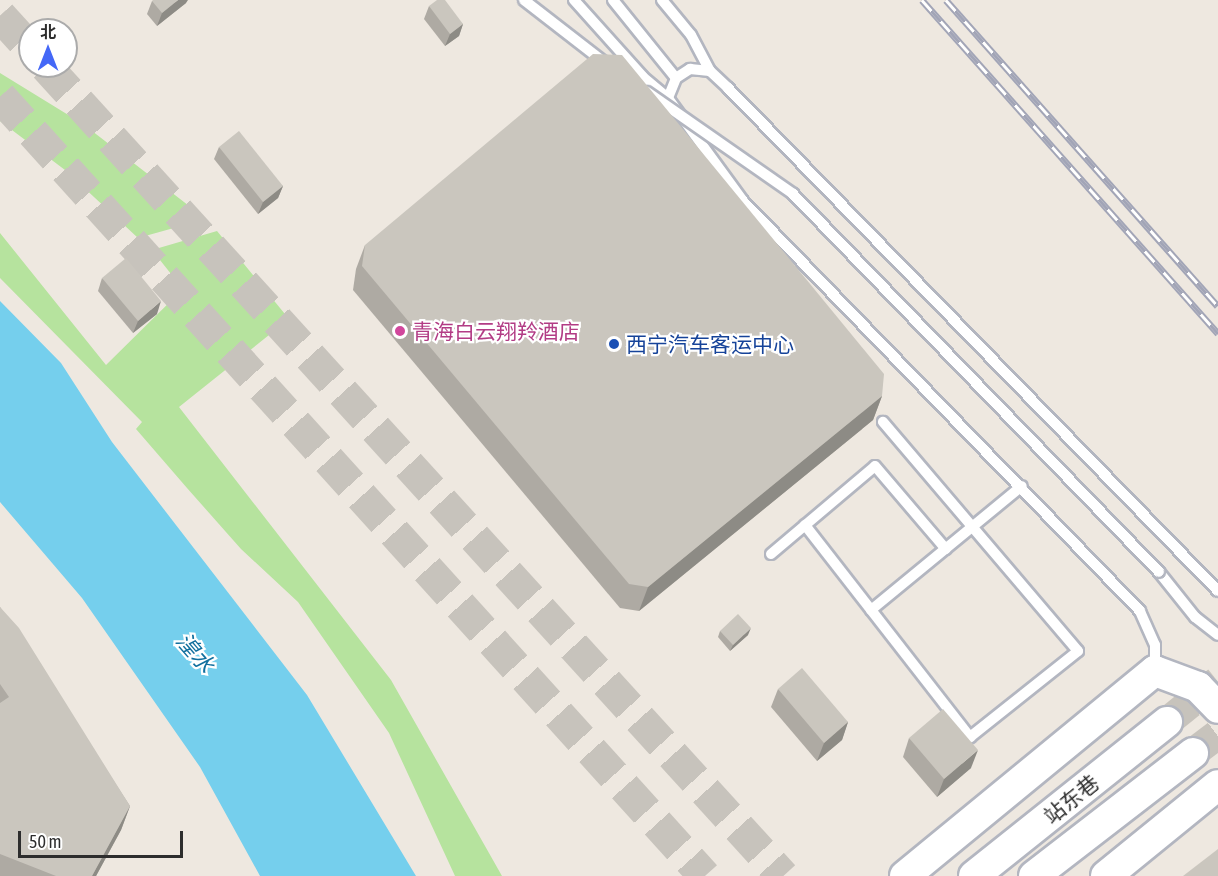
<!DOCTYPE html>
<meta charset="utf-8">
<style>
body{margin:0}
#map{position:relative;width:1218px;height:876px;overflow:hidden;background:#eee8e0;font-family:"Asap Condensed","Noto Sans SC",sans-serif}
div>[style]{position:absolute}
.green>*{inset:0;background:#b6e39e}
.water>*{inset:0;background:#75cfed}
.secondary-tunnel>*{height:30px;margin-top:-15px;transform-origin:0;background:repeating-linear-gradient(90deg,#c7c3bc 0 30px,transparent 0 45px)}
.trunk-tunnel>*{height:33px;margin-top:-16.5px;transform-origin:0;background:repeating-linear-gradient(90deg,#c7c3bc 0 33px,transparent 0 49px)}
.roads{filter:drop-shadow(2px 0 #b3b6c0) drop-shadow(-2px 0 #b3b6c0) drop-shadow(0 2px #b3b6c0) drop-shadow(0 -2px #b3b6c0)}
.service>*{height:10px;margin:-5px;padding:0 5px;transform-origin:5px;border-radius:5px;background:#fff}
.secondary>*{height:30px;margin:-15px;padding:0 15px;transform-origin:15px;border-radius:15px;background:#fff}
.rail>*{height:7px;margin-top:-3.5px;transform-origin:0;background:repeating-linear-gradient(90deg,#fff 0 14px,#a2a5b7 0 28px);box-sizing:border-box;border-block:2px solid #a2a5b7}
.bridges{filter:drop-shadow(2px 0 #b3b6c0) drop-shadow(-2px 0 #b3b6c0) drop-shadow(0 2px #b3b6c0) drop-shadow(0 -2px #b3b6c0)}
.service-bridge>*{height:10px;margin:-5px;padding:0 5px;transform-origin:5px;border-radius:5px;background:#fff}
.wall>*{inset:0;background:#aeaaa3}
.shaded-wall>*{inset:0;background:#8d8b85}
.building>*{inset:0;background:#cac6be}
.dots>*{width:16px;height:16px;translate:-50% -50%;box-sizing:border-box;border:3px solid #fff;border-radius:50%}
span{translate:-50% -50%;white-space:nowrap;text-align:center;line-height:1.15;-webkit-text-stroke:4.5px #fff;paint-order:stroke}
.hotel-label{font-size:21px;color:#b23c85}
.left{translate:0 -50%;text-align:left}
.transit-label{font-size:21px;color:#164399}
.street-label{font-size:21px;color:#2d2d2d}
.water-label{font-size:22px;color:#106f9e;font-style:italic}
.north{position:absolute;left:18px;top:18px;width:60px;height:60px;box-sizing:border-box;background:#fff;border:2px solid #ababab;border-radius:50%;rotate:0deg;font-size:16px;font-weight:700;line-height:24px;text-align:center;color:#2d2d2d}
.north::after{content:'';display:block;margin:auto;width:21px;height:27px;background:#4468f7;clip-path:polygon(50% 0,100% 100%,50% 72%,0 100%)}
.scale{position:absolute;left:18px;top:831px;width:165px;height:27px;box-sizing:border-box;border:3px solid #2d2d2d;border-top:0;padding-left:8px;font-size:18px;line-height:21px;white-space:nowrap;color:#2d2d2d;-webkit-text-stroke:4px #fff;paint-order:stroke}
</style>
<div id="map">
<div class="green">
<div style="clip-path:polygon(0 73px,83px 124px,206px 219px,138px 238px,65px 170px,0 121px)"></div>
<div style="clip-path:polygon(217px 231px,289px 319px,179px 407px,391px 680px,502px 876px,455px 876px,389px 733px,298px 602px,241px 549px,187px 488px,136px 429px,142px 422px,0 278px,0 233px,106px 365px,183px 289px,152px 250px)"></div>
</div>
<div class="water">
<div style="clip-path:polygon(0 301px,61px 363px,112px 442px,307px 695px,416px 876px,260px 876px,200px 767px,82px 598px,0 502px)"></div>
</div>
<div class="secondary-tunnel">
<div style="left:1167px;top:722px;width:65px;rotate:-38.8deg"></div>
<div style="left:1193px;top:753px;width:31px;rotate:-37deg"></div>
</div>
<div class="trunk-tunnel">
<div style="left:0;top:15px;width:45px;rotate:47.7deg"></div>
<div style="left:46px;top:66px;width:1095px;rotate:47.7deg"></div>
<div style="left:0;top:96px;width:1051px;rotate:47.89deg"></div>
</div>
<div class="roads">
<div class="service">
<div style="left:574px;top:0;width:103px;rotate:48.1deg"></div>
<div style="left:643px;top:77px;width:33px;rotate:40deg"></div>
<div style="left:613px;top:0;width:100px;rotate:51.1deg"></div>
<div style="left:662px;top:0;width:45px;rotate:50.4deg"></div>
<div style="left:691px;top:35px;width:41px;rotate:62.2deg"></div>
<div style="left:805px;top:525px;width:269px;rotate:52.1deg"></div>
<div style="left:970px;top:737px;width:138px;rotate:-38.5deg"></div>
<div style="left:1078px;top:651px;width:301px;rotate:-130.4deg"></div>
<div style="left:771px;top:554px;width:136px;rotate:-40.2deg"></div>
<div style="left:875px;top:466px;width:109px;rotate:49.5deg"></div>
<div style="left:1159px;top:572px;width:58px;rotate:51.3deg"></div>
<div style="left:1195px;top:617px;width:29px;rotate:38deg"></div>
<div style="left:871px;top:610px;width:195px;rotate:-39.4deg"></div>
<div style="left:1155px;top:670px;width:25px;rotate:-90deg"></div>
<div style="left:1155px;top:645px;width:37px;rotate:-114deg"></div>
<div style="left:1140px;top:611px;width:571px;rotate:-134.08deg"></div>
<div style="left:743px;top:201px;width:127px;rotate:-126.1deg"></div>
<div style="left:668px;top:98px;width:22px;rotate:-68deg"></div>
<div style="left:676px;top:78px;width:17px;rotate:-33deg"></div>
<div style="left:690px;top:69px;width:20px;rotate:6deg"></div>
<div style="left:710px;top:71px;width:25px;rotate:43deg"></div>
<div style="left:728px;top:88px;width:702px;rotate:45.75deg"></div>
</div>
<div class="secondary">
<div style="left:905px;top:876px;width:323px;rotate:-39.4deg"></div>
<div style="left:1155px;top:671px;width:46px;rotate:20.4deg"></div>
<div style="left:1198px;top:687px;width:29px;rotate:46deg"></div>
<div style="left:974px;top:876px;width:247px;rotate:-38.6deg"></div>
<div style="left:1034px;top:876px;width:201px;rotate:-37.7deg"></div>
<div style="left:1106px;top:876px;width:144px;rotate:-39.1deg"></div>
</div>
</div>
<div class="rail">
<div style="left:922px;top:0;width:446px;rotate:48.4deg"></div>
<div style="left:946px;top:0;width:409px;rotate:48.4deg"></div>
</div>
<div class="bridges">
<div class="service-bridge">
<div style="left:524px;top:0;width:101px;rotate:37.8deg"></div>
<div style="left:647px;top:92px;width:178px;rotate:34.9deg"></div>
<div style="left:793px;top:194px;width:526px;rotate:45.92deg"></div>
</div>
</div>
<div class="wall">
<div style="clip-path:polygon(152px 1px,186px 3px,157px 26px,147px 14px)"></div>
<div style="clip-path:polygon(429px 6px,463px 24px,459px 36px,445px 46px,424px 19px)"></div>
<div style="clip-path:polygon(219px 147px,283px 186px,278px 198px,258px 214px,214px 159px)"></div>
<div style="clip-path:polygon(365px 245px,882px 396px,873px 420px,639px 611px,620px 608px,353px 290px,356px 269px)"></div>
<div style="clip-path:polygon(102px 278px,157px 314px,133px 333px,98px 291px)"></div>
<div style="clip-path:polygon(0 607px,130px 806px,121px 830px,96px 876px,0 876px)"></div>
<div style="clip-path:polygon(720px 631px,748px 635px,730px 651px,718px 637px)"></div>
<div style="clip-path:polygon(778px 689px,848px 722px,842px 740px,817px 761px,771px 707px)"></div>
<div style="clip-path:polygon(909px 738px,971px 768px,937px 797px,903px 757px)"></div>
</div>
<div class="shaded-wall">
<div style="clip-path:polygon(178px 0,188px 0,186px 3px,157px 26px,162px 13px)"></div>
<div style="clip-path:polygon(463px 24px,459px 36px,445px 46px,450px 34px)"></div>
<div style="clip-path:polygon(283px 186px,278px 198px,258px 214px,263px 202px)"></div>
<div style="clip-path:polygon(161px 301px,157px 314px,133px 333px,138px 321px)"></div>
<div style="clip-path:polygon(882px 396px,873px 420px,639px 611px,648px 587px)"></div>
<div style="clip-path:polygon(751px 628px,748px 635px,730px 651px,733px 645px)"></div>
<div style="clip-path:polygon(848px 722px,842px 740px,817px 761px,824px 743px)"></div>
<div style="clip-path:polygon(978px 750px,971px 768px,937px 797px,944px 779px)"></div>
<div style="clip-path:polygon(130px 806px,121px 830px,96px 876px,92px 876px)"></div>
</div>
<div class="building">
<div style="clip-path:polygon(153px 0,178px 0,162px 13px,152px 1px)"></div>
<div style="clip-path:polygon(437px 0,445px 0,463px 24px,450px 34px,429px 6px)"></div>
<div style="clip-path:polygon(593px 54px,622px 55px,884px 374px,882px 396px,648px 587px,629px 584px,362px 266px,365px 245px)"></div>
<div style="clip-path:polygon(239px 131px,283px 186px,263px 202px,219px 147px)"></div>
<div style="clip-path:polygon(126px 258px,161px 301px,138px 321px,102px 278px)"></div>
<div style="clip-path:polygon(0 607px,19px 628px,130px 806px,92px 876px,56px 876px,0 854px,0 703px,9px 697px,0 684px)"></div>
<div style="clip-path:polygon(738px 614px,751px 628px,733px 645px,720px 631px)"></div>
<div style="clip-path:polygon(802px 668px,848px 722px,824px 743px,778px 689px)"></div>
<div style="clip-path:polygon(943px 709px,978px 750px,944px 779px,909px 738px)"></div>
<div style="clip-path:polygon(1218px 849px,1218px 876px,1183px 876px)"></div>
</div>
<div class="dots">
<div style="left:400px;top:331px;background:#d1479c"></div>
<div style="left:614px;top:344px;background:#1a4fb4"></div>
</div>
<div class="hotel-label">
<span class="left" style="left:412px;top:331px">青海白云翔羚酒店</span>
</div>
<div class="transit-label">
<span class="left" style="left:626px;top:344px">西宁汽车客运中心</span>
</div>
<div class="street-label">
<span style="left:1071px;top:799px;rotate:-39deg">站东巷</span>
</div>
<div class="water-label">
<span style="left:195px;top:653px;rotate:49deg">湟水</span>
</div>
<div class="north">北</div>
<div class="scale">50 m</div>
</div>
